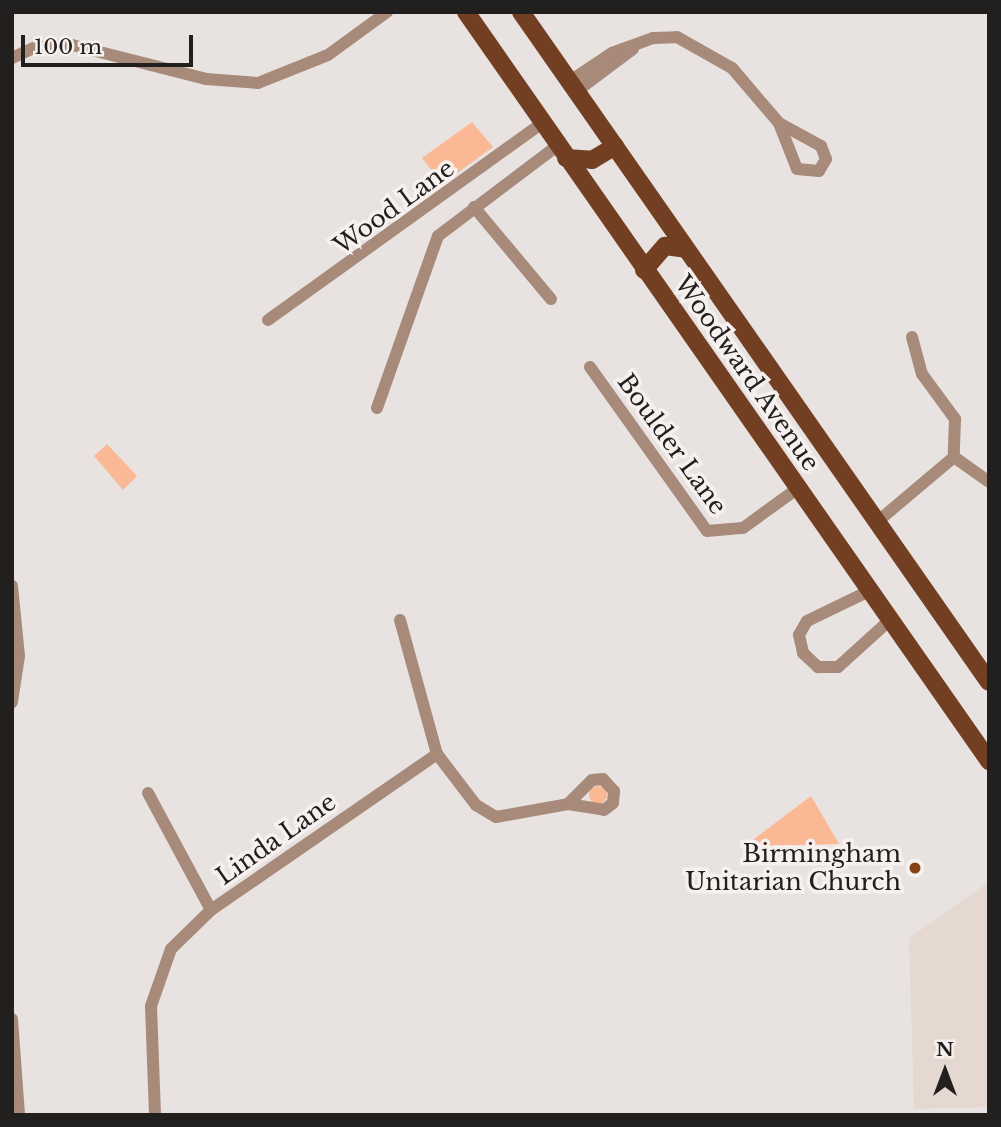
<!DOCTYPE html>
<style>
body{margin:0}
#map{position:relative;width:1001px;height:1127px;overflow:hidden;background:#e8e3e1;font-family:"Libre Baskerville",serif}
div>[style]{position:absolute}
.built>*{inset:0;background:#e4d8d1}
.green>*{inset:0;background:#fbb895}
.round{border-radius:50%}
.street>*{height:12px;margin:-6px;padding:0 6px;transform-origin:6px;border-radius:6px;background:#a88a7a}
.primary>*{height:18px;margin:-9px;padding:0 9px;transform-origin:9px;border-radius:9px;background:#723f22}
.dots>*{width:19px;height:19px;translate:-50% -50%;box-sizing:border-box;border:4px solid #f6f1ee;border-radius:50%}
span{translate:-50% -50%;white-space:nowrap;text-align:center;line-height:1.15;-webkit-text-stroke:7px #f6f1ee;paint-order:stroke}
.street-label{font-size:24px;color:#22201f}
.poi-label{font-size:24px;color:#22201f}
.right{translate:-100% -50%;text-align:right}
.frame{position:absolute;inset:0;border:14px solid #22201f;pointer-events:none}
.north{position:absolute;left:910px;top:1036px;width:70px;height:70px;-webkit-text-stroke:5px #f6f1ee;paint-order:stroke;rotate:0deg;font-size:19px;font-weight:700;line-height:28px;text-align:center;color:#22201f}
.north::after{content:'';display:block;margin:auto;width:24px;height:32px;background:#22201f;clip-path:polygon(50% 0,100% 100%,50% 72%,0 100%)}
.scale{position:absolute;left:21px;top:35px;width:172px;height:32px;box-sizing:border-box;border:4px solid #22201f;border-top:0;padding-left:9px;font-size:21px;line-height:24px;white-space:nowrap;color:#22201f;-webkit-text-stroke:5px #f6f1ee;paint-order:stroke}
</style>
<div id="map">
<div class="built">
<div style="clip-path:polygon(989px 882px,989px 1107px,914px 1109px,909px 938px)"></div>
</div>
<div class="green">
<div style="clip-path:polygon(472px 122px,493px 147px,442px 184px,422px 158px)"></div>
<div style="clip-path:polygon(107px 444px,137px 476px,123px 490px,94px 456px)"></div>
<div class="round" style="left:589px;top:786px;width:18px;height:18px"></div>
<div style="clip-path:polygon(811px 796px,839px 844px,745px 846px)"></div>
</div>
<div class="street">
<div style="left:12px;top:58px;width:26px;rotate:-25deg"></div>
<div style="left:36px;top:47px;width:36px;rotate:-3deg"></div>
<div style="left:72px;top:45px;width:138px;rotate:14.2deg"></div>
<div style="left:206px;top:79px;width:52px;rotate:4.4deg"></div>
<div style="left:258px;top:83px;width:75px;rotate:-21.8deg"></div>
<div style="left:328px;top:55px;width:73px;rotate:-36.1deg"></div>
<div style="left:570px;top:81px;width:50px;rotate:-33.7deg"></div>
<div style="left:612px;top:53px;width:44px;rotate:-20.1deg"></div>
<div style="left:653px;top:38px;width:24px;rotate:-2deg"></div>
<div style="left:677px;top:37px;width:63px;rotate:29.4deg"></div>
<div style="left:732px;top:68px;width:72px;rotate:49.5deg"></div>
<div style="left:779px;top:123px;width:49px;rotate:68.6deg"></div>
<div style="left:797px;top:169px;width:22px;rotate:5deg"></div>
<div style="left:819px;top:171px;width:14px;rotate:-60deg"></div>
<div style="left:826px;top:159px;width:14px;rotate:-111deg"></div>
<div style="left:821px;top:146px;width:48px;rotate:-151.3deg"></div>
<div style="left:577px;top:91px;width:70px;rotate:-36.9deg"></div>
<div style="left:474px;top:207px;width:120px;rotate:50.1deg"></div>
<div style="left:268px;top:320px;width:337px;rotate:-35.7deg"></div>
<div style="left:912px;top:337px;width:38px;rotate:75deg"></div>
<div style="left:922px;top:374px;width:56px;rotate:53.7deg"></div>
<div style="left:955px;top:419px;width:38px;rotate:92deg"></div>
<div style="left:590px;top:367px;width:201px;rotate:54.5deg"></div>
<div style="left:707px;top:531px;width:36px;rotate:-5deg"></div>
<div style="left:743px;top:528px;width:68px;rotate:-36deg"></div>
<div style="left:377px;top:408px;width:182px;rotate:-70.5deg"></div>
<div style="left:438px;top:236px;width:149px;rotate:-37.1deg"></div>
<div style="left:954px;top:457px;width:43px;rotate:35.5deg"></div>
<div style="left:877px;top:522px;width:101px;rotate:-40.2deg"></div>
<div style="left:12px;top:586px;width:70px;rotate:84.3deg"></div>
<div style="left:19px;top:656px;width:47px;rotate:98.7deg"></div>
<div style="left:869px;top:591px;width:69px;rotate:154.2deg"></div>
<div style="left:807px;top:621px;width:16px;rotate:120deg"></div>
<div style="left:799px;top:635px;width:18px;rotate:77deg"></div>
<div style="left:803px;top:653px;width:21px;rotate:43deg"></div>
<div style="left:818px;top:667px;width:20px"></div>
<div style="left:838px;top:667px;width:70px;rotate:-42.1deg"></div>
<div style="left:400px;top:620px;width:139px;rotate:74.6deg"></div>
<div style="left:437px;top:754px;width:64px;rotate:52.6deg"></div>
<div style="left:476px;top:805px;width:23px;rotate:31deg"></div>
<div style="left:496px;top:817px;width:73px;rotate:-10.2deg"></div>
<div style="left:568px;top:804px;width:36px;rotate:9deg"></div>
<div style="left:604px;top:810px;width:11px;rotate:-38deg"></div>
<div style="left:613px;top:803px;width:12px;rotate:-85deg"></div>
<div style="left:614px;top:791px;width:16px;rotate:-133deg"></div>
<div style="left:603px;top:779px;width:11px;rotate:175deg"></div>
<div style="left:592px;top:780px;width:34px;rotate:135deg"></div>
<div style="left:148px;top:793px;width:133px;rotate:61.7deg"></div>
<div style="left:12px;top:1019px;width:96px;rotate:85.8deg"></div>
<div style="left:155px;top:1115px;width:109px;rotate:-92.1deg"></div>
<div style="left:151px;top:1006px;width:60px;rotate:-70.7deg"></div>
<div style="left:171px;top:949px;width:56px;rotate:-44.3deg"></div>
<div style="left:211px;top:910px;width:275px;rotate:-34.6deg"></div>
</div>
<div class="primary">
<div style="left:466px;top:12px;width:914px;rotate:55.07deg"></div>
<div style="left:521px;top:12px;width:817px;rotate:55.07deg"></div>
<div style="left:566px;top:158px;width:26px;rotate:4deg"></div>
<div style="left:592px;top:160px;width:27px;rotate:-31deg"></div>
<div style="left:644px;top:270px;width:32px;rotate:-49deg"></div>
<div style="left:665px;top:246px;width:21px;rotate:8deg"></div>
</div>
<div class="dots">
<div style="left:915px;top:868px;background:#874318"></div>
</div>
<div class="street-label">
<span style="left:394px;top:207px;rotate:-36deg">Wood Lane</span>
<span style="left:747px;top:373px;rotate:55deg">Woodward Avenue</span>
<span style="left:672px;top:444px;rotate:54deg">Boulder Lane</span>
<span style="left:276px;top:839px;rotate:-35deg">Linda Lane</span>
</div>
<div class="poi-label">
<span class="right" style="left:901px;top:868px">Birmingham<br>Unitarian Church</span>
</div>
<div class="frame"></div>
<div class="north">N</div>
<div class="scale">100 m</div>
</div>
